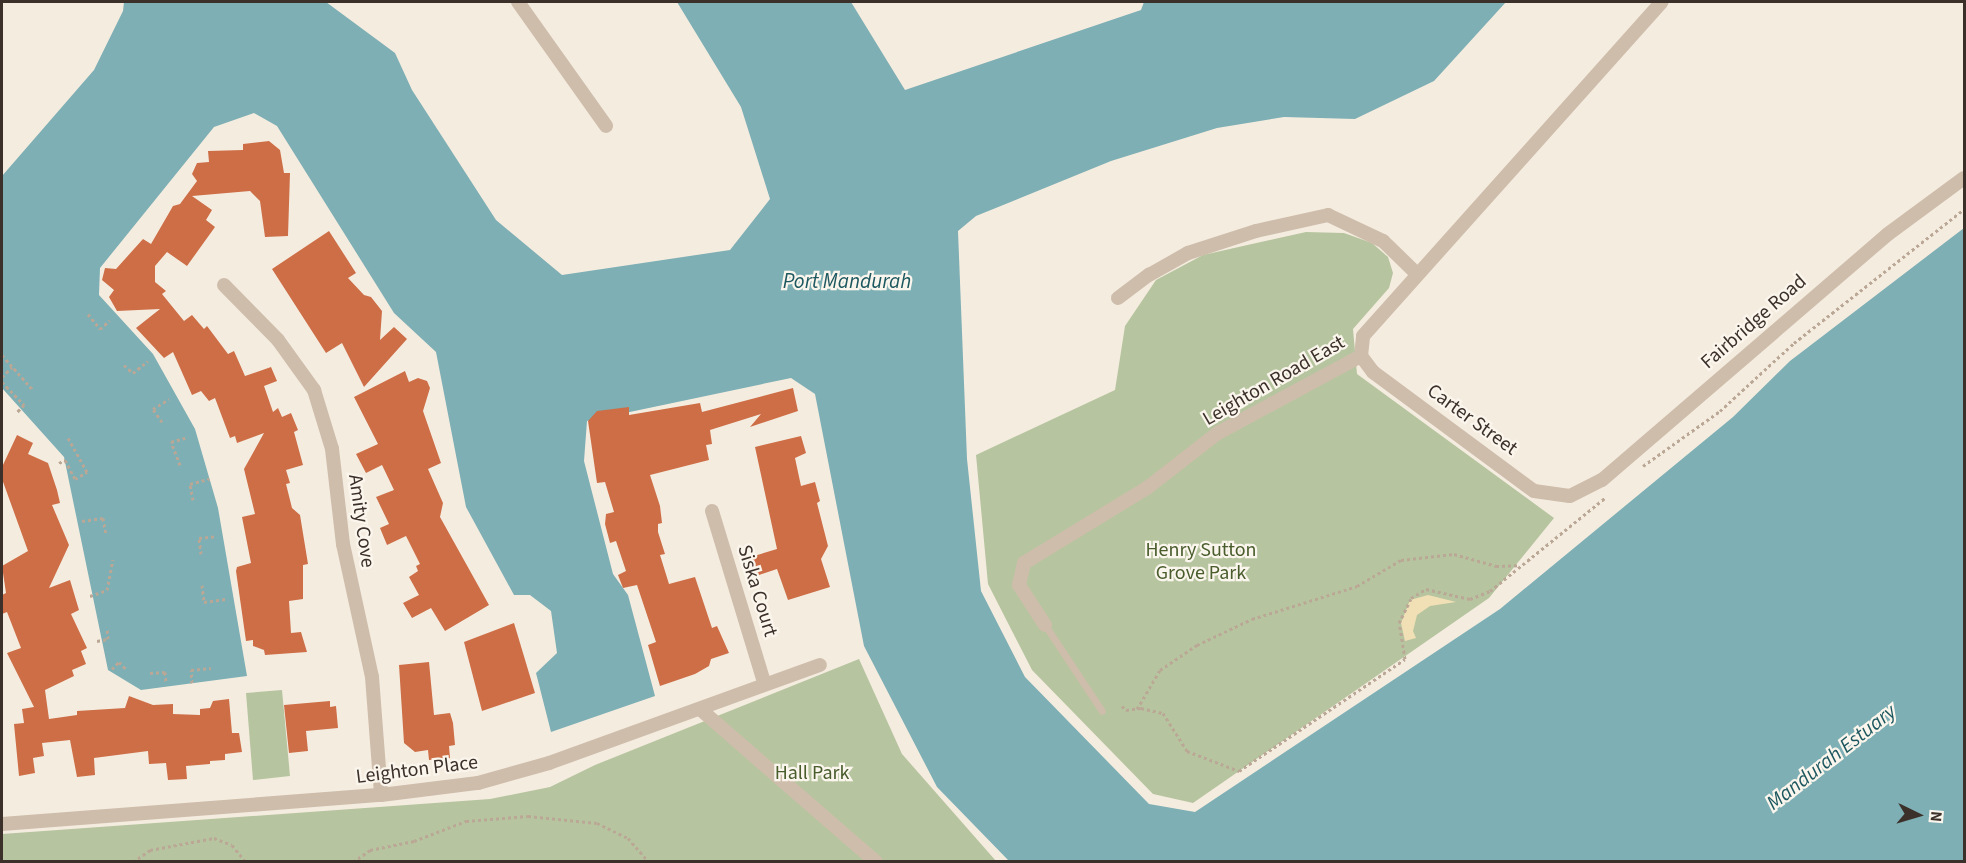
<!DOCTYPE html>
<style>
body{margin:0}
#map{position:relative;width:1966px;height:863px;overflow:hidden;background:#f5ece0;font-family:"Source Sans 3",sans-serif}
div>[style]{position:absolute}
.green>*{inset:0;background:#b6c59f}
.sand>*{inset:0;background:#f1e0b6}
.water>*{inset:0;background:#7dafb4}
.building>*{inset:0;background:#cd6e46}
.path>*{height:3px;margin-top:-1.5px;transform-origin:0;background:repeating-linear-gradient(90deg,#baa795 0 3px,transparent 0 6px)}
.lane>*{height:7px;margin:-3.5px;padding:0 3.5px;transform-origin:3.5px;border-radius:3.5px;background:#cebdab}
.street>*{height:14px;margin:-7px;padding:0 7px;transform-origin:7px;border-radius:7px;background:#cebdab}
span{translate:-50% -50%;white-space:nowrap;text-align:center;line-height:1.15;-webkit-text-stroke:4.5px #fbf6ed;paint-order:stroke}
.street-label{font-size:20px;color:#3c312a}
.park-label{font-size:20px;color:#485c2c}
.water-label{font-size:21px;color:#1d5860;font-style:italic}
.frame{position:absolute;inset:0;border:3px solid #3c312a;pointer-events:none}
.north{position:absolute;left:1888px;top:785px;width:60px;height:60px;-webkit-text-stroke:4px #fbf6ed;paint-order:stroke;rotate:95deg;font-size:16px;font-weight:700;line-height:24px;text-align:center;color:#3c312a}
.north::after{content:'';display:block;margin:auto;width:21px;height:27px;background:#3c312a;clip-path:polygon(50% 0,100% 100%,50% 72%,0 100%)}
</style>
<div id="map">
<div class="green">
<div style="clip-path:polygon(1306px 232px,1344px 233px,1372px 243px,1388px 257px,1393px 273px,1389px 288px,1353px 329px,1357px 374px,1554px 518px,1489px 598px,1193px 803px,1153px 794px,1032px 670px,988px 584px,976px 455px,1115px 390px,1125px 326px,1156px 280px,1203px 255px)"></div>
<div style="clip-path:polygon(859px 659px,902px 754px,996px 861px,2px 862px,2px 834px,490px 799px,550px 787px,595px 765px)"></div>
<div style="clip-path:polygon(282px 690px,290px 776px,253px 780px,246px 693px)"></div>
</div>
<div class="sand">
<div style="clip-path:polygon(1428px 595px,1456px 602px,1430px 606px,1417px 615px,1413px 631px,1416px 638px,1405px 641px,1401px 623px,1410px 600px)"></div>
</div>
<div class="water">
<div style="clip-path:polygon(124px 2px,326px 2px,395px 53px,412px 90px,496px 220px,562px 275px,730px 250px,770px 199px,741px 107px,677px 2px,851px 2px,905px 90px,1141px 10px,1144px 2px,1506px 2px,1434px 81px,1355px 119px,1284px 117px,1217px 128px,1111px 161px,976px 216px,958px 231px,967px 459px,981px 591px,1025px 677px,1149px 804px,1195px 812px,1500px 609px,1733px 417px,1790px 361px,1964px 228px,1964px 861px,1009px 861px,937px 787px,864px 646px,815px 394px,791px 378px,587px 421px,584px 461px,613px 574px,628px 595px,655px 696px,551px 732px,536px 673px,557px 653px,551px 611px,530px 595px,514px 595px,466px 507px,436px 352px,394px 313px,277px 126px,254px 113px,214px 127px,100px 268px,99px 295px,153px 354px,195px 429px,218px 508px,247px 676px,141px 690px,108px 670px,64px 457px,2px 388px,2px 176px,94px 70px,123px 11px)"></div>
</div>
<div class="building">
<div style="clip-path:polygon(269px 141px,280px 150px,284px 173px,290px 173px,288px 236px,265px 237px,260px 201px,250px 191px,192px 196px,212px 210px,206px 220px,215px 227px,187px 266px,167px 252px,155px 266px,155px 282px,166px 291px,162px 294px,184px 321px,192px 315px,204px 329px,207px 326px,228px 354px,234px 351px,245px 376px,271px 367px,277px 381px,264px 386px,273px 412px,278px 408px,282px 417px,291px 413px,298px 430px,294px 432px,303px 465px,286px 470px,290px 483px,286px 484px,292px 508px,300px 515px,308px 564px,303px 565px,303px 599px,289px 601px,291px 633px,301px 632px,307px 652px,265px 655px,264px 650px,253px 646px,253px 640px,246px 641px,236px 571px,237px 567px,251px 563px,242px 517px,255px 514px,244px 469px,264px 433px,237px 443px,235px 436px,230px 438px,215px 398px,209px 401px,201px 391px,192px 395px,173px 352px,164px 358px,136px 328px,160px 309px,117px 311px,109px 297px,114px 290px,102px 280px,105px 268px,116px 269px,143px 239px,151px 244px,173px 206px,180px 204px,197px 181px,192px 174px,197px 163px,209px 162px,208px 151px,243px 150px,243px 144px)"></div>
<div style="clip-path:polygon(329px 231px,356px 273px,348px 278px,364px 295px,371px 297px,382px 311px,380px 340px,394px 327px,407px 339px,364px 387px,342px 343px,326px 353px,272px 269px)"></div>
<div style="clip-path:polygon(405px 371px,409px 382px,418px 378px,427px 381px,430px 388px,423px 411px,441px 463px,428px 469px,443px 503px,440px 517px,489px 605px,445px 631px,431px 608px,412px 618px,403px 603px,419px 595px,409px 577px,418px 571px,416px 566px,420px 564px,406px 536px,387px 545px,380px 528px,389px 524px,376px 497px,394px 490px,382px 465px,366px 473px,356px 454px,378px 444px,354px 397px)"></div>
<div style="clip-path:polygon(793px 388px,798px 411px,750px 427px,761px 414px,710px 430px,712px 444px,706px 445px,709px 460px,650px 475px,660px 506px,662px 523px,658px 524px,658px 532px,665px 554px,660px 555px,669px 584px,695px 577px,712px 628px,717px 626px,729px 653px,711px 659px,709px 666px,695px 674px,660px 686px,648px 645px,656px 642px,637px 585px,623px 588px,618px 575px,626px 571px,616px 541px,610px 543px,605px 524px,606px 514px,614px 512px,605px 482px,597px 483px,588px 421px,597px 411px,629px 407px,629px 415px,700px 403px,702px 412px)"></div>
<div style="clip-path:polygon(17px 435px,33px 443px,28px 454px,48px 463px,57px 490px,60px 503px,52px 505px,69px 545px,49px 588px,70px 580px,79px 610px,71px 614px,87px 648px,81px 651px,86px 664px,72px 670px,74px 676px,45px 690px,49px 719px,77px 715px,77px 711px,125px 708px,129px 696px,153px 705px,173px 704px,173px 714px,200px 715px,200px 709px,210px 708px,213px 701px,229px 699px,232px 733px,239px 733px,242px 752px,225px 754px,225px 760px,210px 761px,210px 764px,186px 766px,187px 779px,168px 780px,166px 763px,149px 764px,148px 751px,94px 758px,95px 775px,77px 777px,70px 740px,42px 743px,44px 756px,33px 758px,35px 773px,19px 776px,14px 724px,24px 723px,22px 709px,34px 707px,7px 653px,21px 648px,7px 612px,2px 614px,2px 595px,6px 593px,2px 566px,28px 551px,2px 479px,2px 467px)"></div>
<div style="clip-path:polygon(801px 436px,806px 453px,795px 458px,801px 486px,815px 482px,820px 501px,817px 503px,828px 546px,821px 559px,830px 587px,788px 600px,777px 569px,756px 576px,751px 557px,777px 549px,755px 447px)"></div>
<div style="clip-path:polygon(514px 623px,535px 693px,482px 711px,464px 642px)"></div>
<div style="clip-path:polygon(429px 662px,434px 715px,450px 713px,453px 723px,455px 745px,449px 746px,450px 758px,429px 760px,428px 750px,415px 752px,404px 743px,399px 665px)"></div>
<div style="clip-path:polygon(330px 701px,330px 707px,336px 706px,338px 728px,306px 731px,308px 751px,289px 753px,284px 705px)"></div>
</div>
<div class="path">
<div style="left:88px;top:314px;width:19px;rotate:51deg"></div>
<div style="left:100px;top:329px;width:13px;rotate:-42deg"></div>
<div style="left:2px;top:355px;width:47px;rotate:48.5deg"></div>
<div style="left:124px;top:365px;width:12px;rotate:42deg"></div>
<div style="left:133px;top:373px;width:19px;rotate:-39deg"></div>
<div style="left:2px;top:377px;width:14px;rotate:-45deg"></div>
<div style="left:2px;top:382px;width:32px;rotate:46deg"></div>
<div style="left:24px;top:405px;width:10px;rotate:135deg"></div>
<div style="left:162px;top:422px;width:16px;rotate:-125deg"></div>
<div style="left:153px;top:409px;width:19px;rotate:-32deg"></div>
<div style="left:59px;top:463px;width:7px;rotate:-27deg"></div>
<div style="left:65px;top:460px;width:21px;rotate:62deg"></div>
<div style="left:75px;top:479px;width:14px;rotate:-30deg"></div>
<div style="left:87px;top:472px;width:39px;rotate:-119deg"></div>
<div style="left:180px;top:465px;width:25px;rotate:-111deg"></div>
<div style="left:171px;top:442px;width:18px;rotate:-16deg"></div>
<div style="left:1643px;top:466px;width:95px;rotate:-35.5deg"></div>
<div style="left:1720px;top:411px;width:100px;rotate:-42.6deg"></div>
<div style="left:1794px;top:343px;width:216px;rotate:-38.2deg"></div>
<div style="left:193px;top:500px;width:16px;rotate:-101deg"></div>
<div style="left:190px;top:484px;width:20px;rotate:-15deg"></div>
<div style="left:82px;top:521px;width:21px;rotate:-8deg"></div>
<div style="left:103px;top:518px;width:17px;rotate:80deg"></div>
<div style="left:201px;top:554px;width:16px;rotate:-97deg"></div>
<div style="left:199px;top:538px;width:18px;rotate:-6deg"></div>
<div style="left:202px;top:585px;width:17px;rotate:83deg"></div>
<div style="left:204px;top:602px;width:22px;rotate:-8deg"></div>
<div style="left:90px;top:596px;width:18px;rotate:-19deg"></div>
<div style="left:107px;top:590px;width:31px;rotate:-79deg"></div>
<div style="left:97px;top:641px;width:11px;rotate:-10deg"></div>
<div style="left:108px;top:639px;width:12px;rotate:-95deg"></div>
<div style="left:112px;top:669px;width:10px;rotate:-45deg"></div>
<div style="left:119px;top:662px;width:11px;rotate:45deg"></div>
<div style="left:150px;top:673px;width:15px;rotate:-4deg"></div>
<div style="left:165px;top:672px;width:11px;rotate:85deg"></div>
<div style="left:192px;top:683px;width:13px;rotate:-94deg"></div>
<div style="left:191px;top:670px;width:20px;rotate:-6deg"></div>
<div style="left:1122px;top:706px;width:6px;rotate:45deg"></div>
<div style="left:1126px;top:710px;width:15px;rotate:-8deg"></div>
<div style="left:1141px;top:708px;width:23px;rotate:13deg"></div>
<div style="left:1163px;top:713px;width:45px;rotate:57.7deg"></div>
<div style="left:1187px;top:751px;width:56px;rotate:21deg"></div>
<div style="left:1239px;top:771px;width:200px;rotate:-34deg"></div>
<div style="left:1405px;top:659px;width:36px;rotate:-99deg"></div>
<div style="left:1399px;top:623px;width:28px;rotate:-64deg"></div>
<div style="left:1411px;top:598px;width:17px;rotate:-31deg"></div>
<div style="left:1426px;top:589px;width:45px;rotate:12.8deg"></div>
<div style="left:1470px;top:599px;width:22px;rotate:-22deg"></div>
<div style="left:1490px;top:591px;width:149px;rotate:-39deg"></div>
<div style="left:1137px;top:709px;width:45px;rotate:-59.5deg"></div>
<div style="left:1160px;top:670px;width:45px;rotate:-34deg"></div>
<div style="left:1197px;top:645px;width:61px;rotate:-25.3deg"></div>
<div style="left:1252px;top:619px;width:110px;rotate:-17.4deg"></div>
<div style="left:1357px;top:586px;width:51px;rotate:-30.6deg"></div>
<div style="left:1401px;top:560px;width:53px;rotate:-6.5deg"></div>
<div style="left:1454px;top:554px;width:44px;rotate:15.9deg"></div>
<div style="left:1496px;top:566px;width:24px;rotate:-2deg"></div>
<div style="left:133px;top:862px;width:21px;rotate:-35deg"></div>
<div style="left:150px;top:850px;width:65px;rotate:-10.6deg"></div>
<div style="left:214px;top:838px;width:19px;rotate:21deg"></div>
<div style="left:232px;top:845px;width:22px;rotate:51deg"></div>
<div style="left:353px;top:862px;width:21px;rotate:-35deg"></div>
<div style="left:370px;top:850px;width:45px;rotate:-11.6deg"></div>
<div style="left:414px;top:841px;width:56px;rotate:-21deg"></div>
<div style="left:466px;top:821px;width:62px;rotate:-4.6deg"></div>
<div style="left:528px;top:816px;width:69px;rotate:5.8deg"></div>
<div style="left:597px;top:823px;width:34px;rotate:26deg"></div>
<div style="left:628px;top:838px;width:32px;rotate:49deg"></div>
</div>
<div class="lane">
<div style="left:1045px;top:625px;width:103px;rotate:56.5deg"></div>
</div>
<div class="street">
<div style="left:518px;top:2px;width:152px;rotate:54.6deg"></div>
<div style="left:224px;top:285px;width:77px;rotate:45.5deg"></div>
<div style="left:278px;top:340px;width:62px;rotate:54.2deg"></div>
<div style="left:314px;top:390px;width:62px;rotate:73deg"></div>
<div style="left:332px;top:449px;width:96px;rotate:83.4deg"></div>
<div style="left:343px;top:544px;width:136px;rotate:77.7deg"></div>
<div style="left:372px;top:677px;width:118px;rotate:85.6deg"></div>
<div style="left:1118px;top:298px;width:39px;rotate:-37deg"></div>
<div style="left:1149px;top:275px;width:45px;rotate:-29.4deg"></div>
<div style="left:1188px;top:253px;width:71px;rotate:-17.9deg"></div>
<div style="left:1256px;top:231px;width:74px;rotate:-12.5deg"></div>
<div style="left:1328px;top:215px;width:61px;rotate:25.3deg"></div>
<div style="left:1383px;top:241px;width:47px;rotate:44.1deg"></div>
<div style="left:1361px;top:356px;width:20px;rotate:53deg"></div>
<div style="left:1373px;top:372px;width:200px;rotate:36.5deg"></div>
<div style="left:1534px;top:491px;width:36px;rotate:8deg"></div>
<div style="left:1570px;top:496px;width:36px;rotate:-27deg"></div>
<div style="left:1602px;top:480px;width:377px;rotate:-40.7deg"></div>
<div style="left:1888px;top:234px;width:94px;rotate:-36.4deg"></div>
<div style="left:1361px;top:356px;width:20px;rotate:-84deg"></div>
<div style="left:1363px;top:336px;width:448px;rotate:-48.2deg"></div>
<div style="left:712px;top:511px;width:179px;rotate:73.1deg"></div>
<div style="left:1045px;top:625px;width:48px;rotate:-123deg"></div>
<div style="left:1019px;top:585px;width:23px;rotate:-77deg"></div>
<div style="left:1024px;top:563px;width:144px;rotate:-31.4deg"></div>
<div style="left:1147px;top:488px;width:90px;rotate:-37.8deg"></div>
<div style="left:1218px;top:433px;width:162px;rotate:-28.3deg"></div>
<div style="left:700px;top:709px;width:233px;rotate:41deg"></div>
<div style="left:2px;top:824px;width:380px;rotate:-4.4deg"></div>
<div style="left:381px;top:795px;width:98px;rotate:-7.1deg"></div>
<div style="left:478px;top:783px;width:74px;rotate:-15.7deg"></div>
<div style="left:549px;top:763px;width:288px;rotate:-19.9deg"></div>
</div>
<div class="street-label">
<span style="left:1754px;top:322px;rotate:-41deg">Fairbridge Road</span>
<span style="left:1274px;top:381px;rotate:-30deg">Leighton Road East</span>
<span style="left:1472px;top:420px;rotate:36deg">Carter Street</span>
<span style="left:361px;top:521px;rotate:82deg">Amity Cove</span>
<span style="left:757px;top:591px;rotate:73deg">Siska Court</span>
<span style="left:417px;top:770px;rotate:-7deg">Leighton Place</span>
</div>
<div class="park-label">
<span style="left:1201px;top:562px">Henry Sutton<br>Grove Park</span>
<span style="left:812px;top:773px">Hall Park</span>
</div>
<div class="water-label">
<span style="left:847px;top:281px">Port Mandurah</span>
<span style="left:1831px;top:757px;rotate:-38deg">Mandurah Estuary</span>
</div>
<div class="frame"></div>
<div class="north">N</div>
</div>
